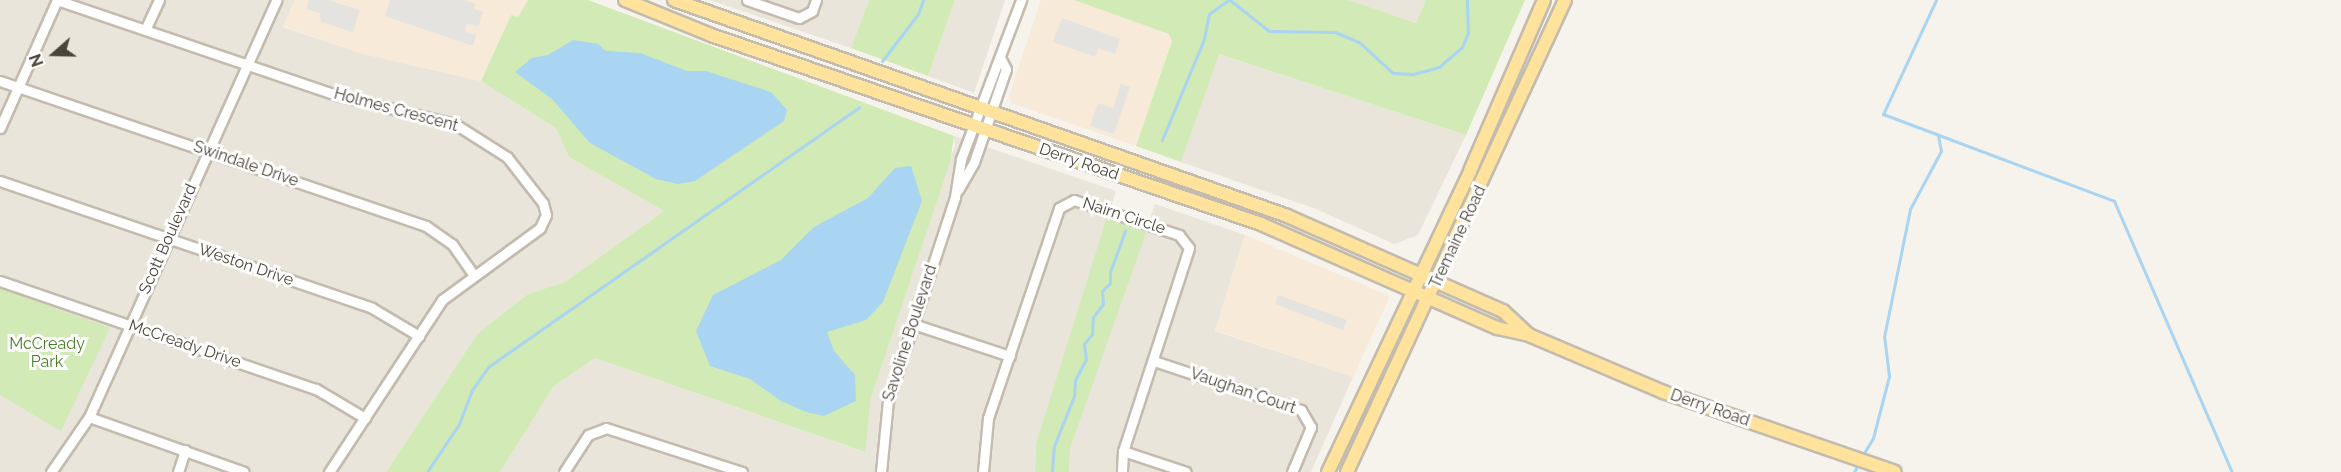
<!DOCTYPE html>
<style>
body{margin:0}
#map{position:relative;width:2341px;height:472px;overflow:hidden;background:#f6f3ec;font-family:Raleway,sans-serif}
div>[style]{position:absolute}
.residential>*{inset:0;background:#eae5da}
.commercial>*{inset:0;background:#f7ead8}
.green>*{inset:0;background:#d2eab5}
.parking>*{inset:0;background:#e5e3e0}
.water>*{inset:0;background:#a9d4f2}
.stream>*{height:3px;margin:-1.5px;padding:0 1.5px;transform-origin:1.5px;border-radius:1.5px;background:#a9d4f2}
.roads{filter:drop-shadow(2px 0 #c2bbae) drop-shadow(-2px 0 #c2bbae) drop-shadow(0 2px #c2bbae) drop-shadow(0 -2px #c2bbae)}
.minor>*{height:9px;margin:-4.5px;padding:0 4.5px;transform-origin:4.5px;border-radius:4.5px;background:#fff}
.major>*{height:12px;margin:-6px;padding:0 6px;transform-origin:6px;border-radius:6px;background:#ffe39c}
span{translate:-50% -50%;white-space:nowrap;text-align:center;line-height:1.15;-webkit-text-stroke:6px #fff;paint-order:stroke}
.street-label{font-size:16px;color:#4b4439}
.park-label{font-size:16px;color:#4a7f2a}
.north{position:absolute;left:24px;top:24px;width:60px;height:60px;-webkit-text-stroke:4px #fff;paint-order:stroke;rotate:250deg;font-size:16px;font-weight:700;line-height:24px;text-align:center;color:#4b4439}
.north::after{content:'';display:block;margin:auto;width:21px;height:27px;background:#4b4439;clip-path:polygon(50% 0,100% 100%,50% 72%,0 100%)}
</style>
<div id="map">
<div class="residential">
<div style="clip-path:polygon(0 0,295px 0,283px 27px,364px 54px,481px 81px,556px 128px,569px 157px,664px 211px,565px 282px,528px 294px,478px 333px,386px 472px,0 472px)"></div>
<div style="clip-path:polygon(710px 0,869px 0,851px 48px)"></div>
<div style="clip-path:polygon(955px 0,1005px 0,974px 93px,928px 76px)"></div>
<div style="clip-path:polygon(1349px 0,1426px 0,1416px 23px)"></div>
<div style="clip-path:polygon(1218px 54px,1466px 135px,1418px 235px,1394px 244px,1316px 209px,1181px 162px)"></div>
<div style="clip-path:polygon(954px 136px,1116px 191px,1036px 443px,1035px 472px,500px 472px,554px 386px,595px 358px,864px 452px,871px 398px,955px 145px)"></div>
<div style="clip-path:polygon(1155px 204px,1245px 235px,1215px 331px,1353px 377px,1311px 472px,1069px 472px,1070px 449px)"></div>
</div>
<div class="commercial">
<div style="clip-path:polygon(295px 0,528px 0,518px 17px,511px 15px,481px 81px,364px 54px,283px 26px)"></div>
<div style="clip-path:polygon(1041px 0,1074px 0,1169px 34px,1172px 40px,1136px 146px,1011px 103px,1009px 96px)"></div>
<div style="clip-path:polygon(1245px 235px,1390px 296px,1353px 377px,1215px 330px)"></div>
</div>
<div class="green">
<div style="clip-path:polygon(528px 0,588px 0,954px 136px,950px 162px,871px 398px,865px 452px,595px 358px,554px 386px,500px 472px,386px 472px,478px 333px,528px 294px,565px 282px,664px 211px,569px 157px,556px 128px,481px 81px,511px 15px,518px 17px)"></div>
<div style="clip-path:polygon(869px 0,955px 0,928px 76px,851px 48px)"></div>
<div style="clip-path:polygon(1074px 0,1349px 0,1416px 23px,1426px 0,1525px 0,1466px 135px,1219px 54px,1181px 162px,1136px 146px,1172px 41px,1169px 34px)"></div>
<div style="clip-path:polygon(1107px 217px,1147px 230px,1070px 449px,1069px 472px,1035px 472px,1036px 443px)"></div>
<div style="clip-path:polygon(0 288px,110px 328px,61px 431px,0 395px)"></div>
</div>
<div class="parking">
<div style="clip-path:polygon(309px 0,328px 0,360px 10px,353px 32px,321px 22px,320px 13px,306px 9px)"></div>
<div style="clip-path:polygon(390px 0,464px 0,475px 4px,474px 9px,483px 12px,478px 27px,467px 23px,465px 31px,476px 35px,473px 46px,385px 16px)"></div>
<div style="clip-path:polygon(1062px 18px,1120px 39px,1115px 54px,1098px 48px,1095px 57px,1053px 42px)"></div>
<div style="clip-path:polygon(1121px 84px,1130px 87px,1114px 134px,1090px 126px,1098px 103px,1113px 108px)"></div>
<div style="clip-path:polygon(1278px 295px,1347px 320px,1343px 330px,1275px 304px)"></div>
</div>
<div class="water">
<div style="clip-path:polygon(573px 40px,598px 44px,606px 51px,640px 53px,687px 71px,706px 71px,771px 92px,787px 110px,784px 121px,695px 181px,678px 184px,656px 179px,590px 143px,552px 99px,515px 72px,532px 58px,548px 55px)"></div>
<div style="clip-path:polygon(911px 166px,922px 201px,883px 302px,866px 320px,827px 332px,834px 351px,855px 375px,856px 401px,824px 416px,806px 412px,781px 401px,750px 379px,710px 366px,696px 331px,713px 295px,781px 260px,814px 227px,868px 198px,895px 168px)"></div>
</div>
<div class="stream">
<div style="left:1230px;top:0;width:50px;rotate:38.5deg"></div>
<div style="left:1269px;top:31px;width:66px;rotate:0.9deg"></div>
<div style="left:1335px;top:32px;width:26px;rotate:23deg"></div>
<div style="left:1359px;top:42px;width:46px;rotate:42.4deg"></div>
<div style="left:1393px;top:73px;width:20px;rotate:3deg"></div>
<div style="left:1413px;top:74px;width:27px;rotate:-15deg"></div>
<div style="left:1439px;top:67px;width:30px;rotate:-41deg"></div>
<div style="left:1462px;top:47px;width:15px;rotate:-67deg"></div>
<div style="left:1468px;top:33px;width:33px;rotate:-92deg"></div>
<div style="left:1936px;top:0;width:126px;rotate:114.9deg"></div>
<div style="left:1883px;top:114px;width:247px;rotate:20.6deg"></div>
<div style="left:2114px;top:201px;width:296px;rotate:66.5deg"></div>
<div style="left:882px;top:61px;width:59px;rotate:-52.5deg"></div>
<div style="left:918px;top:14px;width:15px;rotate:-70deg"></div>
<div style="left:1162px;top:140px;width:109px;rotate:-67.4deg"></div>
<div style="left:1204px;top:39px;width:25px;rotate:-79deg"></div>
<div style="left:1209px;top:14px;width:24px;rotate:-36deg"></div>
<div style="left:1864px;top:453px;width:17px;rotate:-59deg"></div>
<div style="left:1873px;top:438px;width:64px;rotate:-75.5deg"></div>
<div style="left:1889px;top:376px;width:39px;rotate:-97deg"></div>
<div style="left:1884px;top:337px;width:131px;rotate:-78.5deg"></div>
<div style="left:1910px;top:209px;width:66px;rotate:-61.9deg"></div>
<div style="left:1941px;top:151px;width:15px;rotate:-101deg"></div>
<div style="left:427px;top:472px;width:58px;rotate:-56.3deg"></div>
<div style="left:459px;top:424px;width:36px;rotate:-69deg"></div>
<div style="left:472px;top:390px;width:28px;rotate:-55deg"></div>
<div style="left:488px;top:367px;width:453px;rotate:-35deg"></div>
<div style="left:1052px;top:472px;width:26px;rotate:-86deg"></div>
<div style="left:1054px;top:446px;width:54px;rotate:-68.2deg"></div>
<div style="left:1074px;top:396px;width:16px;rotate:-86deg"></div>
<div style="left:1075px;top:380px;width:24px;rotate:-62deg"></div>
<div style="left:1086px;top:359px;width:15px;rotate:-98deg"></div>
<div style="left:1084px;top:344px;width:13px;rotate:-51deg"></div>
<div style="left:1092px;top:334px;width:17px;rotate:-87deg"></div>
<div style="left:1093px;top:317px;width:16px;rotate:-52deg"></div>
<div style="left:1103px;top:304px;width:13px;rotate:-94deg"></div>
<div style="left:1102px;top:291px;width:11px;rotate:-45deg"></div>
<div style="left:1110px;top:283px;width:11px;rotate:-90deg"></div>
<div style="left:1110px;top:272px;width:44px;rotate:-69.9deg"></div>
<div style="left:1854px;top:472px;width:4px;rotate:-63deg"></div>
</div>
<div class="roads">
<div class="minor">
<div style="left:57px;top:0;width:295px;rotate:18.8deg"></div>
<div style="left:336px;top:95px;width:122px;rotate:13.7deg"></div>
<div style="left:455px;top:124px;width:62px;rotate:32.4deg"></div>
<div style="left:507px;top:157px;width:58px;rotate:52deg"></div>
<div style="left:543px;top:203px;width:12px;rotate:76deg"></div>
<div style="left:546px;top:215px;width:14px;rotate:115deg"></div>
<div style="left:540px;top:228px;width:122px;rotate:143.7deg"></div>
<div style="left:442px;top:300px;width:206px;rotate:123.3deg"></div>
<div style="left:747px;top:0;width:55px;rotate:19.1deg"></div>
<div style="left:799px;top:18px;width:15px;rotate:-28deg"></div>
<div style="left:812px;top:11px;width:12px;rotate:-70deg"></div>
<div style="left:145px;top:30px;width:33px;rotate:-65deg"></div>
<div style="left:0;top:81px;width:450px;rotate:18.8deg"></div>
<div style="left:426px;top:226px;width:32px;rotate:35deg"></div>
<div style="left:452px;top:244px;width:37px;rotate:55deg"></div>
<div style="left:0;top:128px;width:140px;rotate:-66deg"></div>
<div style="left:0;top:181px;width:393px;rotate:18.8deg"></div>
<div style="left:372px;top:308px;width:55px;rotate:30.8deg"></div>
<div style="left:958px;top:190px;width:32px;rotate:-60deg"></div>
<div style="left:974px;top:162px;width:98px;rotate:-71deg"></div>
<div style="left:1006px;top:69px;width:11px;rotate:-117deg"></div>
<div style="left:0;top:281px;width:334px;rotate:18.9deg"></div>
<div style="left:316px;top:389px;width:57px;rotate:30.6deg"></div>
<div style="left:913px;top:324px;width:102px;rotate:18.3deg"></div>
<div style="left:1154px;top:361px;width:155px;rotate:18.4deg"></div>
<div style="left:1301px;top:410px;width:20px;rotate:60deg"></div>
<div style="left:1311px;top:427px;width:49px;rotate:112.9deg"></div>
<div style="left:89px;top:417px;width:164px;rotate:19.5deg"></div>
<div style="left:1123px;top:451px;width:66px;rotate:18.4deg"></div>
<div style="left:51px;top:472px;width:67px;rotate:-55.4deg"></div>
<div style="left:89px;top:417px;width:457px;rotate:-65.8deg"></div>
<div style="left:178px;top:472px;width:23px;rotate:-72deg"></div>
<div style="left:564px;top:472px;width:44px;rotate:-57deg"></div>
<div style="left:588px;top:435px;width:19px;rotate:-21deg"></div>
<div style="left:606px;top:428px;width:143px;rotate:17.9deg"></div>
<div style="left:881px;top:472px;width:71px;rotate:-84.4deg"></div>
<div style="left:888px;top:401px;width:215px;rotate:-71.8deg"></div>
<div style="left:955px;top:197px;width:38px;rotate:-81deg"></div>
<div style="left:961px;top:159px;width:170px;rotate:-69.3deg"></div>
<div style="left:983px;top:472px;width:54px;rotate:-84.7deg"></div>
<div style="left:988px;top:418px;width:222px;rotate:-71.3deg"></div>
<div style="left:1059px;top:208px;width:17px;rotate:-28deg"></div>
<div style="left:1074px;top:200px;width:111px;rotate:18.4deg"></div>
<div style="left:1179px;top:235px;width:16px;rotate:52deg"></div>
<div style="left:1189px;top:248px;width:213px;rotate:108deg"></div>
<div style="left:1123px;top:451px;width:21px;rotate:93deg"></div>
</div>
<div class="major">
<div style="left:625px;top:0;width:93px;rotate:22.1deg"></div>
<div style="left:711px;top:35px;width:582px;rotate:18.96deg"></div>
<div style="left:1261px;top:224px;width:258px;rotate:23.8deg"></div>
<div style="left:1497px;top:328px;width:33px;rotate:12deg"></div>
<div style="left:1529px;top:335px;width:146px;rotate:23deg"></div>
<div style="left:1663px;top:392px;width:245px;rotate:19deg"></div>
<div style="left:674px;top:0;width:648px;rotate:19.39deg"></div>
<div style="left:1285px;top:215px;width:238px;rotate:23.8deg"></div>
<div style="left:1503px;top:311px;width:34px;rotate:43deg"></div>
<div style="left:1328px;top:472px;width:333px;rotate:-64.7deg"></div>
<div style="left:1470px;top:171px;width:186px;rotate:-66.6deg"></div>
<div style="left:1347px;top:472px;width:520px;rotate:-65.21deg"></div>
</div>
</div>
<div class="street-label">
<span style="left:396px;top:110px;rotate:15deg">Holmes Crescent</span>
<span style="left:1079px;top:162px;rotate:19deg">Derry Road</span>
<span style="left:246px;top:164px;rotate:19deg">Swindale Drive</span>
<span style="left:1124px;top:216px;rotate:18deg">Nairn Circle</span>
<span style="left:1458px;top:237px;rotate:-65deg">Tremaine Road</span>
<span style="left:168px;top:239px;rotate:-66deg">Scott Boulevard</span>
<span style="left:246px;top:265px;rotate:19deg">Weston Drive</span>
<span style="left:910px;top:333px;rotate:-72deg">Savoline Boulevard</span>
<span style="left:185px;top:344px;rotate:19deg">McCready Drive</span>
<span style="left:1243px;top:391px;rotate:19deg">Vaughan Court</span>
<span style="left:1710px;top:408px;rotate:19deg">Derry Road</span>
</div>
<div class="park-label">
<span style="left:47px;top:353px">McCready<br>Park</span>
</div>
<div class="north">N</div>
</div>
